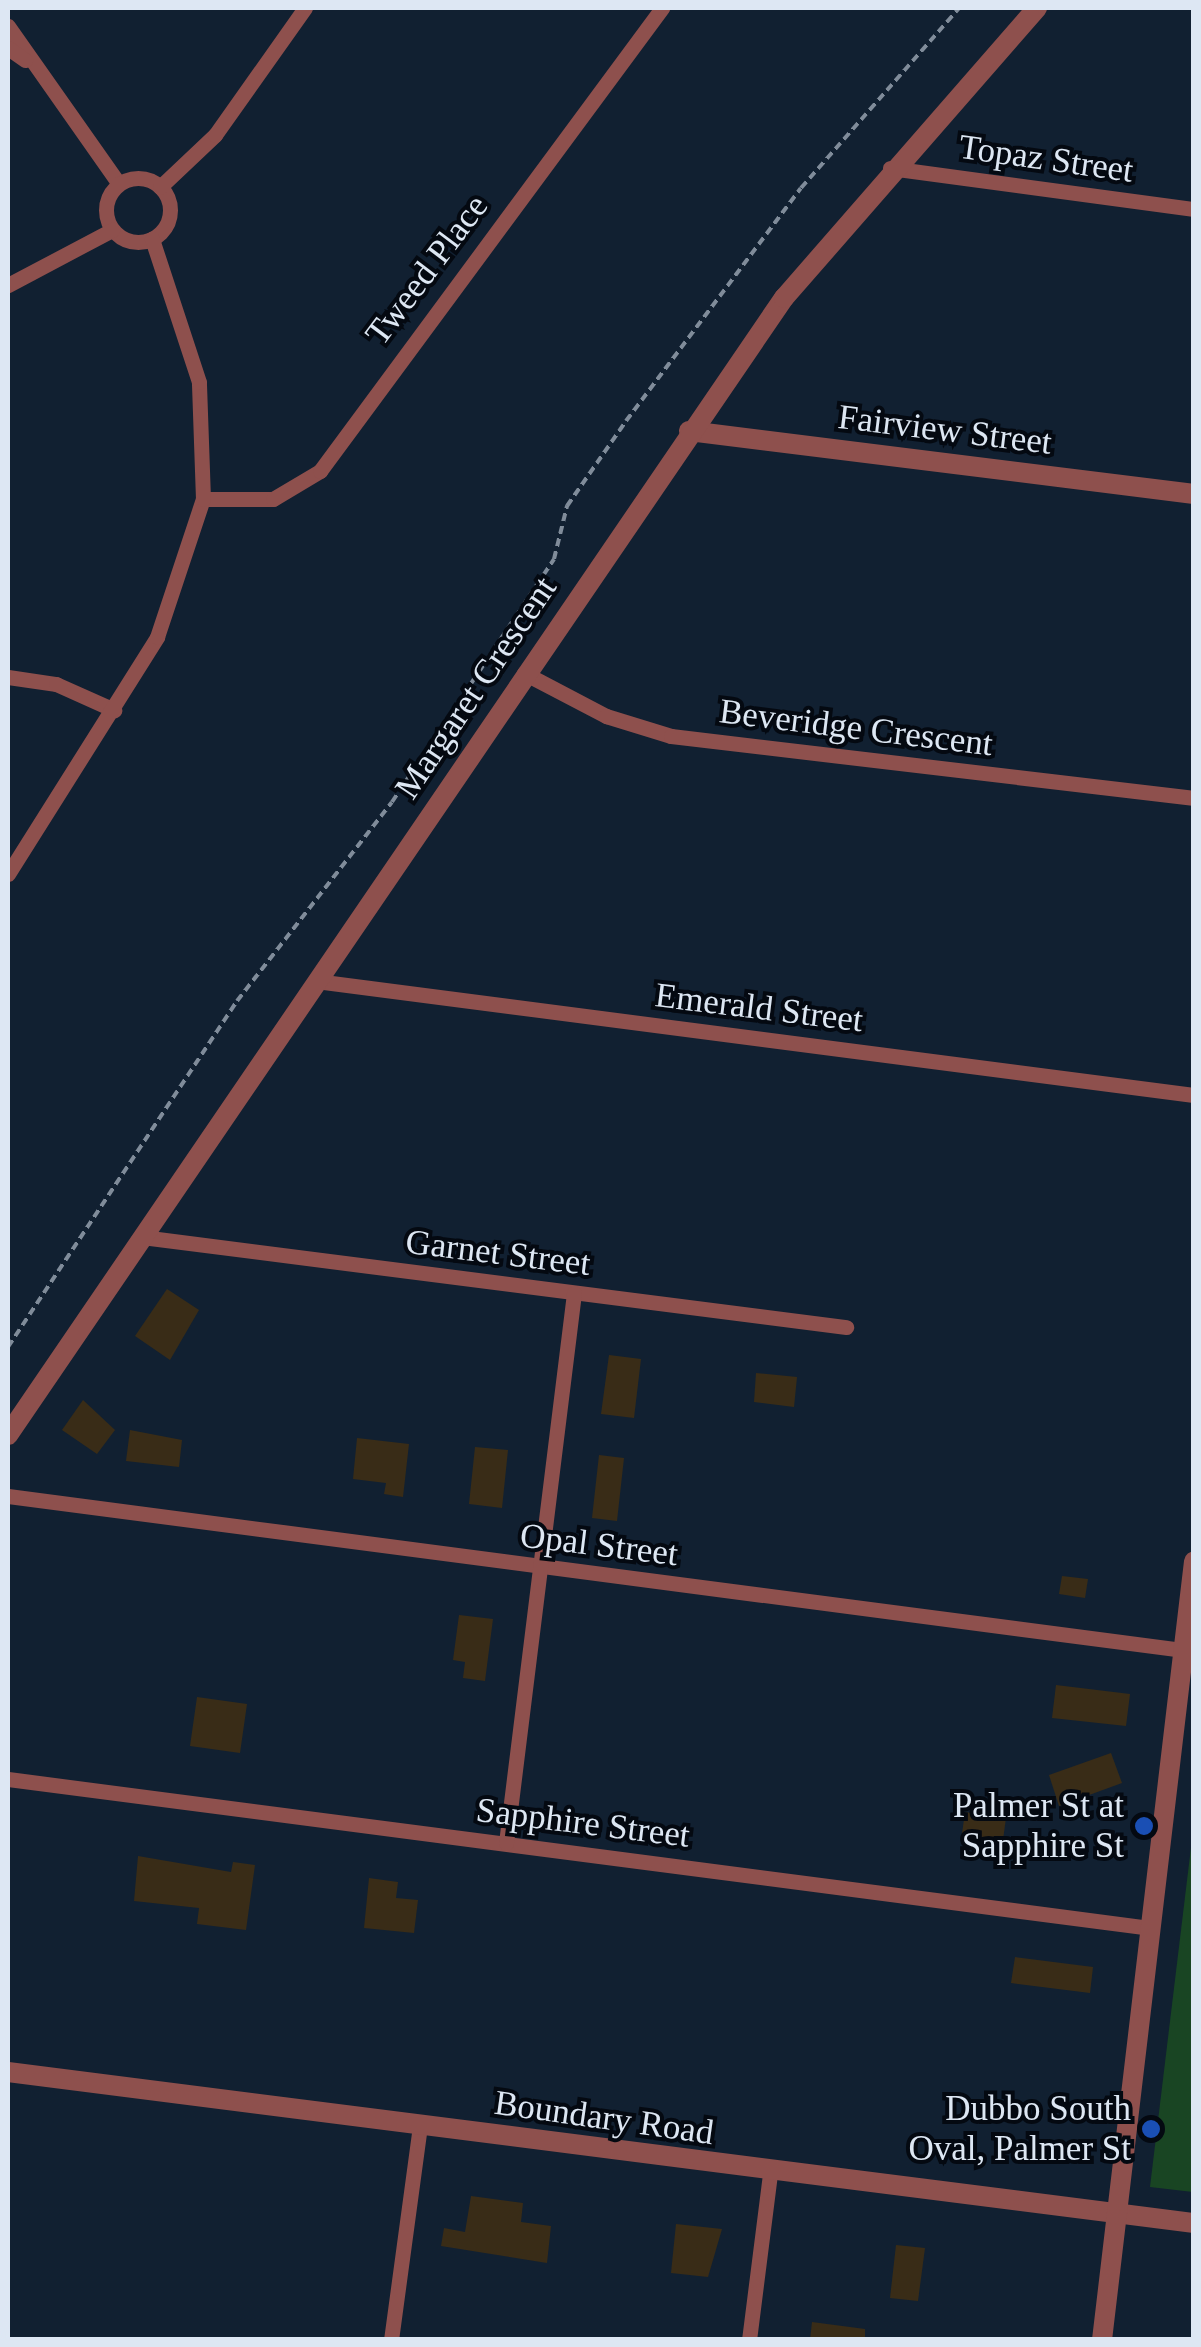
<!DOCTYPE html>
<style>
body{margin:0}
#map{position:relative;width:1201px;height:2347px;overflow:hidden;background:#112031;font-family:"Times New Roman",serif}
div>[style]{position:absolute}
.green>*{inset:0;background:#194523}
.building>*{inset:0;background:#392c17}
.path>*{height:4px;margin-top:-2px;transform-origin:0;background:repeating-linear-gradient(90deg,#808c9a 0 8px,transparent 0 13px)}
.minor>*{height:15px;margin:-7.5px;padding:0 7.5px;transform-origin:7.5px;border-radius:7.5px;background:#8e504d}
.minor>.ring{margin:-7.5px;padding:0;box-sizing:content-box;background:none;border:15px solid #8e504d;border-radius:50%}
.tertiary>*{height:20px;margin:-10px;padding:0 10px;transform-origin:10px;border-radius:10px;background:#8e504d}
.dots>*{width:28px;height:28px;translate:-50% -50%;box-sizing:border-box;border:5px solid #040911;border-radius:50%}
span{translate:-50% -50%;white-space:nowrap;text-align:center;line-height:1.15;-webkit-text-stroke:8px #040911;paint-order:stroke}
.street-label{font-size:35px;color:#dde7f3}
.poi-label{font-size:35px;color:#dde7f3}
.right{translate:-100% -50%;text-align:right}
.frame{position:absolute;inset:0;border:10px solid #dde7f3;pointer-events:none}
</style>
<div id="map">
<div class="green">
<div style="clip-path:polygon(1193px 1831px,1193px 2192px,1150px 2187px)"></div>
</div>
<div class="building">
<div style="clip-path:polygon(167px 1289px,199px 1310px,170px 1360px,135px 1336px)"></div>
<div style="clip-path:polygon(609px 1355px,641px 1359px,634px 1418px,601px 1414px)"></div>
<div style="clip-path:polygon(756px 1373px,797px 1377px,794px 1407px,754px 1402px)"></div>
<div style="clip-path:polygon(83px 1400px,115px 1430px,97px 1454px,62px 1430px)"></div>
<div style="clip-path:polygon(130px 1430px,182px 1440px,179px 1467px,126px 1461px)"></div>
<div style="clip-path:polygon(357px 1438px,409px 1444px,403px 1497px,384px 1494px,386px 1483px,353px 1479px)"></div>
<div style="clip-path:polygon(475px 1447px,508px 1450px,502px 1508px,469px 1504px)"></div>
<div style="clip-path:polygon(599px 1455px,624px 1458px,617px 1521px,592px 1518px)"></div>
<div style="clip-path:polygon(1062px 1576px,1088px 1579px,1085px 1598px,1059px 1594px)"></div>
<div style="clip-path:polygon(459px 1615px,493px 1619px,485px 1681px,463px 1678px,465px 1662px,453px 1660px)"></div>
<div style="clip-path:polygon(1056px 1685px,1130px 1694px,1126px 1726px,1052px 1718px)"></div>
<div style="clip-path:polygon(197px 1697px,247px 1704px,240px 1753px,190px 1746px)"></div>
<div style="clip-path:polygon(1111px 1753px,1122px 1783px,1059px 1806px,1049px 1775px)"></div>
<div style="clip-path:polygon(965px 1812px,1006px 1818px,1002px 1847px,961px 1841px)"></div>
<div style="clip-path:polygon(138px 1856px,231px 1872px,233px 1862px,255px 1865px,246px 1930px,197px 1924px,199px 1908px,134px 1901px)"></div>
<div style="clip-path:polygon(369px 1878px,398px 1882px,396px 1898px,418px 1900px,414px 1933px,364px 1928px)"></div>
<div style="clip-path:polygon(1015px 1957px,1093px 1967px,1090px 1993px,1011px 1983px)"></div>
<div style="clip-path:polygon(471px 2196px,523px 2203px,521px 2222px,551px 2226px,547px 2263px,441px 2246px,444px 2228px,465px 2232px)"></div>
<div style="clip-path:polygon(676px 2224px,722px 2229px,708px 2277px,671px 2273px)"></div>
<div style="clip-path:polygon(896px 2245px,925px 2248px,918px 2301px,890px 2298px)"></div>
<div style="clip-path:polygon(812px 2322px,865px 2329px,865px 2340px,810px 2340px)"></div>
</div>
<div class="path">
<div style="left:8px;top:1347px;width:415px;rotate:-56.5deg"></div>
<div style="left:237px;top:1001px;width:252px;rotate:-52.1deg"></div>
<div style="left:392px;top:802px;width:292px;rotate:-56.3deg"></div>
<div style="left:554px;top:559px;width:55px;rotate:-76.2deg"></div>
<div style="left:567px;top:506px;width:103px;rotate:-55.2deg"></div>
<div style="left:626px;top:421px;width:291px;rotate:-53.1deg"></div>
<div style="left:801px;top:188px;width:240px;rotate:-48.7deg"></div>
</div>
<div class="minor">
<div style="left:8px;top:26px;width:193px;rotate:54.9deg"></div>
<div style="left:8px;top:48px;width:21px;rotate:35deg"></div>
<div style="left:890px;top:168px;width:307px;rotate:7.7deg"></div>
<div class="ring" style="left:106px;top:178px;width:49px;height:49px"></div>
<div style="left:160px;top:187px;width:76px;rotate:-43.4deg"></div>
<div style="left:215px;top:135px;width:156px;rotate:-54.7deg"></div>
<div style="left:8px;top:285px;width:118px;rotate:-27.9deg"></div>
<div style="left:203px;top:499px;width:70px"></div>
<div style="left:273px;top:499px;width:55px;rotate:-30.8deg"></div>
<div style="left:320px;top:471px;width:576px;rotate:-53.55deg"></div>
<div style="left:524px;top:673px;width:93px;rotate:27.7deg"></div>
<div style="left:606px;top:716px;width:68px;rotate:17.1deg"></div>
<div style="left:671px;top:736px;width:527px;rotate:6.76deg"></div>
<div style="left:8px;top:677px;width:49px;rotate:8.3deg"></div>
<div style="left:56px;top:684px;width:64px;rotate:24.1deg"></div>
<div style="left:8px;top:874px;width:280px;rotate:-57.8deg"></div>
<div style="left:157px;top:637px;width:145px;rotate:-71.6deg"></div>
<div style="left:203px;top:499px;width:117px;rotate:-92deg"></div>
<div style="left:199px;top:382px;width:151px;rotate:-108.2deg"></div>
<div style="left:316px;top:981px;width:885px;rotate:7.4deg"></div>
<div style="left:142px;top:1237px;width:710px;rotate:7.29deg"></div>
<div style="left:8px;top:1496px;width:1184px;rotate:7.47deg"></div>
<div style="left:8px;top:1779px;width:1153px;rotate:7.43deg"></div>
<div style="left:506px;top:1843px;width:554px;rotate:-82.95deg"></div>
<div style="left:391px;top:2340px;width:216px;rotate:-82.3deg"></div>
<div style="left:749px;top:2340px;width:168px;rotate:-82.8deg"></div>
</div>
<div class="tertiary">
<div style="left:689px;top:431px;width:509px;rotate:7.11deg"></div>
<div style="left:8px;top:1435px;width:1377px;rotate:-55.69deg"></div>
<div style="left:784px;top:298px;width:385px;rotate:-48.9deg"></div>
<div style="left:8px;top:2072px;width:1196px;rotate:7.26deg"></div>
<div style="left:1102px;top:2340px;width:784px;rotate:-83.26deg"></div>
</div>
<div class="dots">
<div style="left:1144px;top:1826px;background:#1a4fb4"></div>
<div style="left:1151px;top:2129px;background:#1a4fb4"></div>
</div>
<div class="street-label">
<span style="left:1046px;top:159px;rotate:8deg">Topaz Street</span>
<span style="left:427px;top:270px;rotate:-53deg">Tweed Place</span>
<span style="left:945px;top:430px;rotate:7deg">Fairview Street</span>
<span style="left:476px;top:688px;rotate:-56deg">Margaret Crescent</span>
<span style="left:856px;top:728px;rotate:7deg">Beveridge Crescent</span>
<span style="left:759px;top:1008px;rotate:7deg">Emerald Street</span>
<span style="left:498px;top:1253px;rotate:7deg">Garnet Street</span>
<span style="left:599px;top:1545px;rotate:7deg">Opal Street</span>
<span style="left:583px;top:1823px;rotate:7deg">Sapphire Street</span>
<span style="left:604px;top:2118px;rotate:8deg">Boundary Road</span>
</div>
<div class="poi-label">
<span class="right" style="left:1124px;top:1826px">Palmer St at<br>Sapphire St</span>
<span class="right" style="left:1131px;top:2129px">Dubbo South<br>Oval, Palmer St</span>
</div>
<div class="frame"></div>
</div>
